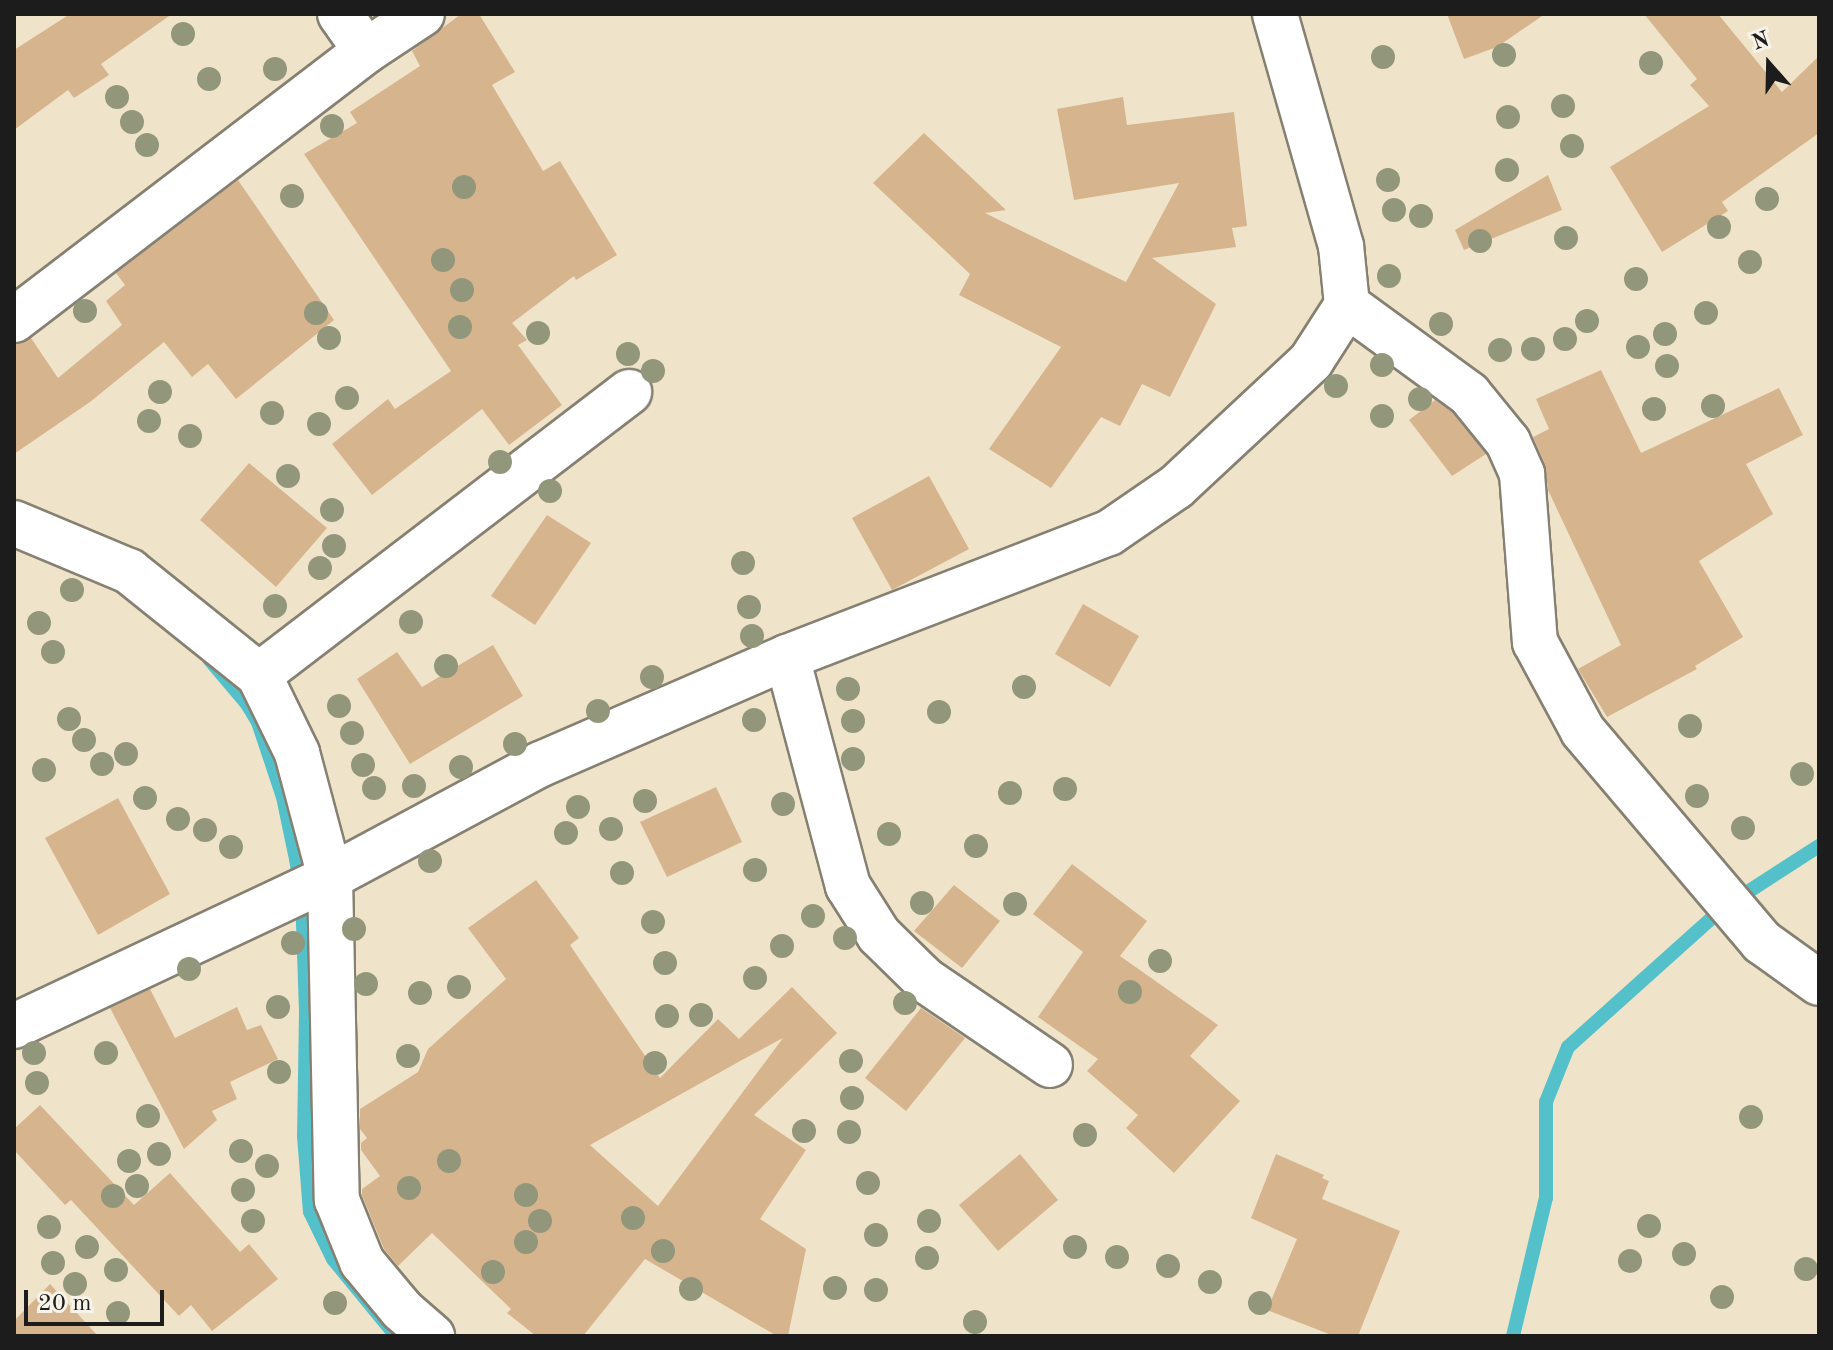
<!DOCTYPE html>
<style>
body{margin:0}
#map{position:relative;width:1833px;height:1350px;overflow:hidden;background:#efe4c9;font-family:"Old Standard TT",serif}
div>[style]{position:absolute}
.stream>*{height:14px;margin:-7px;padding:0 7px;transform-origin:7px;border-radius:7px;background:#54c1ca}
.building>*{inset:0;background:#d6b58e}
.roads{filter:drop-shadow(2px 0 #868072) drop-shadow(-2px 0 #868072) drop-shadow(0 2px #868072) drop-shadow(0 -2px #868072)}
.minor>*{height:44px;margin:-22px;padding:0 22px;transform-origin:22px;border-radius:22px;background:#fff}
.trees>*{width:24px;height:24px;margin:-12px;border-radius:50%;background:#92977c}
span{translate:-50% -50%;white-space:nowrap;text-align:center;line-height:1.15;-webkit-text-stroke:6px #f7f3e8;paint-order:stroke}
.frame{position:absolute;inset:0;border:16px solid #1c1c1c;pointer-events:none}
.north{position:absolute;left:1729px;top:24px;width:80px;height:80px;-webkit-text-stroke:6px #f7f3e8;paint-order:stroke;rotate:340deg;font-size:22px;font-weight:700;line-height:32px;text-align:center;color:#1c1c1c}
.north::after{content:'';display:block;margin:auto;width:28px;height:36px;background:#1c1c1c;clip-path:polygon(50% 0,100% 100%,50% 72%,0 100%)}
.scale{position:absolute;left:24px;top:1290px;width:140px;height:36px;box-sizing:border-box;border:4px solid #1c1c1c;border-top:0;padding-left:10px;font-size:24px;line-height:28px;white-space:nowrap;color:#1c1c1c;-webkit-text-stroke:6px #f7f3e8;paint-order:stroke}
</style>
<div id="map">
<div class="stream">
<div style="left:209px;top:659px;width:59px;rotate:49.8deg"></div>
<div style="left:247px;top:704px;width:21px;rotate:59deg"></div>
<div style="left:258px;top:722px;width:79px;rotate:71.6deg"></div>
<div style="left:283px;top:797px;width:63px;rotate:78.2deg"></div>
<div style="left:296px;top:859px;width:37px;rotate:81deg"></div>
<div style="left:302px;top:896px;width:117px;rotate:88deg"></div>
<div style="left:306px;top:1013px;width:123px;rotate:90.9deg"></div>
<div style="left:304px;top:1136px;width:76px;rotate:85.5deg"></div>
<div style="left:310px;top:1212px;width:52px;rotate:63.9deg"></div>
<div style="left:333px;top:1259px;width:99px;rotate:50.7deg"></div>
<div style="left:1513px;top:1336px;width:142px;rotate:-76.6deg"></div>
<div style="left:1546px;top:1198px;width:96px;rotate:-90deg"></div>
<div style="left:1546px;top:1102px;width:59px;rotate:-68.2deg"></div>
<div style="left:1568px;top:1047px;width:208px;rotate:-41.9deg"></div>
<div style="left:1723px;top:908px;width:114px;rotate:-32.9deg"></div>
</div>
<div class="building">
<div style="clip-path:polygon(70px 14px,172px 14px,101px 64px,109px 75px,74px 98px,68px 90px,14px 130px,14px 50px)"></div>
<div style="clip-path:polygon(461px 14px,479px 14px,515px 72px,492px 85px,543px 171px,560px 161px,617px 255px,576px 280px,574px 276px,512px 323px,527px 340px,518px 345px,562px 405px,509px 445px,482px 409px,372px 495px,332px 444px,388px 399px,395px 409px,451px 371px,304px 154px,357px 123px,350px 112px,420px 66px,412px 51px)"></div>
<div style="clip-path:polygon(1447px 14px,1545px 14px,1497px 47px,1464px 59px)"></div>
<div style="clip-path:polygon(1644px 14px,1718px 14px,1782px 92px,1819px 56px,1819px 133px,1722px 202px,1728px 211px,1662px 252px,1610px 167px,1709px 106px,1690px 85px,1697px 79px)"></div>
<div style="clip-path:polygon(1123px 97px,1127px 125px,1234px 112px,1247px 226px,1232px 228px,1236px 247px,1152px 258px,1216px 304px,1170px 397px,1142px 384px,1120px 426px,1101px 417px,1051px 488px,989px 449px,1061px 347px,959px 295px,970px 274px,873px 183px,924px 133px,1006px 210px,985px 213px,1126px 282px,1179px 183px,1074px 200px,1057px 109px)"></div>
<div style="clip-path:polygon(1548px 175px,1562px 210px,1464px 250px,1455px 230px)"></div>
<div style="clip-path:polygon(238px 180px,334px 320px,236px 399px,208px 364px,192px 377px,164px 342px,90px 402px,14px 454px,14px 344px,31px 338px,58px 378px,122px 325px,106px 301px,125px 285px,116px 273px)"></div>
<div style="clip-path:polygon(1601px 370px,1641px 453px,1779px 388px,1803px 435px,1746px 464px,1773px 514px,1699px 561px,1743px 637px,1695px 666px,1697px 669px,1607px 717px,1578px 669px,1621px 645px,1548px 490px,1545px 464px,1533px 437px,1549px 429px,1536px 399px)"></div>
<div style="clip-path:polygon(1435px 400px,1452px 412px,1486px 454px,1452px 476px,1409px 420px)"></div>
<div style="clip-path:polygon(249px 463px,327px 528px,276px 587px,200px 520px)"></div>
<div style="clip-path:polygon(929px 476px,969px 549px,892px 590px,852px 518px)"></div>
<div style="clip-path:polygon(547px 515px,591px 543px,535px 625px,491px 596px)"></div>
<div style="clip-path:polygon(1083px 604px,1139px 636px,1110px 687px,1055px 654px)"></div>
<div style="clip-path:polygon(493px 645px,523px 696px,410px 764px,357px 679px,397px 652px,422px 687px)"></div>
<div style="clip-path:polygon(716px 787px,742px 842px,667px 877px,640px 822px)"></div>
<div style="clip-path:polygon(118px 798px,170px 894px,98px 935px,45px 838px)"></div>
<div style="clip-path:polygon(1072px 864px,1147px 921px,1120px 956px,1218px 1025px,1190px 1056px,1240px 1101px,1174px 1173px,1126px 1128px,1138px 1115px,1087px 1071px,1098px 1059px,1038px 1017px,1083px 952px,1033px 914px)"></div>
<div style="clip-path:polygon(evenodd,536px 880px,579px 938px,570px 945px,660px 1078px,718px 1019px,739px 1039px,792px 987px,837px 1033px,754px 1115px,806px 1150px,760px 1219px,806px 1249px,788px 1336px,777px 1336px,645px 1259px,583px 1336px,536px 1336px,507px 1313px,511px 1309px,432px 1233px,398px 1266px,384px 1249px,362px 1195px,362px 1189px,380px 1176px,361px 1150px,361px 1143px,367px 1138px,360px 1129px,360px 1109px,418px 1072px,428px 1049px,506px 979px,468px 928px,536px 880px,783px 1038px,658px 1206px,590px 1145px,742px 1060px,783px 1038px)"></div>
<div style="clip-path:polygon(954px 885px,1000px 921px,962px 968px,914px 931px)"></div>
<div style="clip-path:polygon(150px 989px,175px 1038px,237px 1007px,247px 1030px,261px 1025px,278px 1059px,230px 1082px,237px 1099px,212px 1111px,217px 1120px,184px 1149px,110px 1008px)"></div>
<div style="clip-path:polygon(921px 1008px,965px 1038px,906px 1111px,865px 1078px)"></div>
<div style="clip-path:polygon(40px 1105px,134px 1205px,170px 1173px,240px 1252px,249px 1244px,278px 1279px,212px 1331px,191px 1305px,179px 1316px,71px 1200px,65px 1205px,14px 1150px,14px 1129px)"></div>
<div style="clip-path:polygon(1020px 1154px,1058px 1200px,998px 1251px,959px 1205px)"></div>
<div style="clip-path:polygon(1276px 1154px,1324px 1175px,1322px 1178px,1329px 1181px,1322px 1199px,1400px 1231px,1358px 1336px,1334px 1336px,1267px 1310px,1297px 1239px,1251px 1218px)"></div>
<div style="clip-path:polygon(50px 1284px,98px 1336px,14px 1336px,14px 1321px)"></div>
</div>
<div class="roads">
<div class="minor">
<div style="left:340px;top:14px;width:45px;rotate:54.9deg"></div>
<div style="left:1347px;top:305px;width:151px;rotate:36.1deg"></div>
<div style="left:1469px;top:394px;width:62px;rotate:50.9deg"></div>
<div style="left:1508px;top:442px;width:35px;rotate:66deg"></div>
<div style="left:1522px;top:474px;width:169px;rotate:85.6deg"></div>
<div style="left:1535px;top:642px;width:101px;rotate:61.7deg"></div>
<div style="left:1583px;top:731px;width:277px;rotate:49.7deg"></div>
<div style="left:1762px;top:942px;width:70px;rotate:35.7deg"></div>
<div style="left:14px;top:320px;width:443px;rotate:-37.4deg"></div>
<div style="left:366px;top:51px;width:67px;rotate:-33.5deg"></div>
<div style="left:14px;top:523px;width:125px;rotate:22.7deg"></div>
<div style="left:129px;top:571px;width:166px;rotate:38.7deg"></div>
<div style="left:259px;top:675px;width:87px;rotate:64deg"></div>
<div style="left:297px;top:753px;width:128px;rotate:75.1deg"></div>
<div style="left:330px;top:877px;width:323px;rotate:88.8deg"></div>
<div style="left:337px;top:1200px;width:67px;rotate:68deg"></div>
<div style="left:362px;top:1262px;width:62px;rotate:50.2deg"></div>
<div style="left:402px;top:1310px;width:40px;rotate:41deg"></div>
<div style="left:787px;top:657px;width:237px;rotate:75.1deg"></div>
<div style="left:848px;top:886px;width:58px;rotate:57.7deg"></div>
<div style="left:879px;top:935px;width:64px;rotate:44.4deg"></div>
<div style="left:925px;top:980px;width:151px;rotate:34.2deg"></div>
<div style="left:259px;top:675px;width:466px;rotate:-37.4deg"></div>
<div style="left:14px;top:1026px;width:349px;rotate:-25.2deg"></div>
<div style="left:330px;top:877px;width:239px;rotate:-28.2deg"></div>
<div style="left:541px;top:764px;width:268px;rotate:-23.5deg"></div>
<div style="left:787px;top:657px;width:345px;rotate:-21.1deg"></div>
<div style="left:1109px;top:533px;width:81px;rotate:-34.5deg"></div>
<div style="left:1176px;top:487px;width:185px;rotate:-43deg"></div>
<div style="left:1311px;top:361px;width:67px;rotate:-57.3deg"></div>
<div style="left:1347px;top:305px;width:59px;rotate:-95.8deg"></div>
<div style="left:1341px;top:246px;width:241px;rotate:-105.9deg"></div>
</div>
</div>
<div class="trees">
<div style="left:183px;top:34px"></div>
<div style="left:1504px;top:55px"></div>
<div style="left:1383px;top:57px"></div>
<div style="left:1651px;top:63px"></div>
<div style="left:275px;top:69px"></div>
<div style="left:209px;top:79px"></div>
<div style="left:117px;top:97px"></div>
<div style="left:1563px;top:106px"></div>
<div style="left:1508px;top:117px"></div>
<div style="left:132px;top:122px"></div>
<div style="left:332px;top:126px"></div>
<div style="left:147px;top:145px"></div>
<div style="left:1572px;top:146px"></div>
<div style="left:1507px;top:170px"></div>
<div style="left:1388px;top:180px"></div>
<div style="left:464px;top:187px"></div>
<div style="left:292px;top:196px"></div>
<div style="left:1767px;top:199px"></div>
<div style="left:1394px;top:210px"></div>
<div style="left:1421px;top:216px"></div>
<div style="left:1719px;top:227px"></div>
<div style="left:1566px;top:238px"></div>
<div style="left:1480px;top:241px"></div>
<div style="left:443px;top:260px"></div>
<div style="left:1750px;top:262px"></div>
<div style="left:1389px;top:276px"></div>
<div style="left:1636px;top:279px"></div>
<div style="left:462px;top:290px"></div>
<div style="left:85px;top:311px"></div>
<div style="left:316px;top:313px"></div>
<div style="left:1706px;top:313px"></div>
<div style="left:1587px;top:321px"></div>
<div style="left:1441px;top:324px"></div>
<div style="left:460px;top:327px"></div>
<div style="left:538px;top:333px"></div>
<div style="left:1665px;top:334px"></div>
<div style="left:329px;top:338px"></div>
<div style="left:1565px;top:339px"></div>
<div style="left:1638px;top:347px"></div>
<div style="left:1533px;top:349px"></div>
<div style="left:1500px;top:350px"></div>
<div style="left:628px;top:354px"></div>
<div style="left:1382px;top:365px"></div>
<div style="left:1667px;top:366px"></div>
<div style="left:653px;top:371px"></div>
<div style="left:1336px;top:386px"></div>
<div style="left:160px;top:392px"></div>
<div style="left:347px;top:398px"></div>
<div style="left:1420px;top:399px"></div>
<div style="left:1713px;top:406px"></div>
<div style="left:1654px;top:409px"></div>
<div style="left:272px;top:413px"></div>
<div style="left:1382px;top:416px"></div>
<div style="left:149px;top:421px"></div>
<div style="left:319px;top:424px"></div>
<div style="left:190px;top:436px"></div>
<div style="left:500px;top:462px"></div>
<div style="left:288px;top:476px"></div>
<div style="left:550px;top:491px"></div>
<div style="left:332px;top:510px"></div>
<div style="left:334px;top:546px"></div>
<div style="left:743px;top:563px"></div>
<div style="left:320px;top:568px"></div>
<div style="left:72px;top:590px"></div>
<div style="left:275px;top:606px"></div>
<div style="left:749px;top:607px"></div>
<div style="left:411px;top:622px"></div>
<div style="left:39px;top:623px"></div>
<div style="left:752px;top:636px"></div>
<div style="left:53px;top:652px"></div>
<div style="left:446px;top:666px"></div>
<div style="left:652px;top:677px"></div>
<div style="left:1024px;top:687px"></div>
<div style="left:848px;top:689px"></div>
<div style="left:339px;top:706px"></div>
<div style="left:598px;top:711px"></div>
<div style="left:939px;top:712px"></div>
<div style="left:69px;top:719px"></div>
<div style="left:754px;top:720px"></div>
<div style="left:853px;top:721px"></div>
<div style="left:1690px;top:726px"></div>
<div style="left:352px;top:733px"></div>
<div style="left:84px;top:740px"></div>
<div style="left:515px;top:744px"></div>
<div style="left:126px;top:754px"></div>
<div style="left:853px;top:759px"></div>
<div style="left:102px;top:764px"></div>
<div style="left:363px;top:765px"></div>
<div style="left:461px;top:767px"></div>
<div style="left:44px;top:770px"></div>
<div style="left:1802px;top:774px"></div>
<div style="left:414px;top:786px"></div>
<div style="left:374px;top:788px"></div>
<div style="left:1065px;top:789px"></div>
<div style="left:1010px;top:793px"></div>
<div style="left:1697px;top:796px"></div>
<div style="left:145px;top:798px"></div>
<div style="left:645px;top:801px"></div>
<div style="left:783px;top:804px"></div>
<div style="left:578px;top:807px"></div>
<div style="left:178px;top:819px"></div>
<div style="left:1743px;top:828px"></div>
<div style="left:611px;top:829px"></div>
<div style="left:205px;top:830px"></div>
<div style="left:566px;top:833px"></div>
<div style="left:889px;top:834px"></div>
<div style="left:976px;top:846px"></div>
<div style="left:231px;top:847px"></div>
<div style="left:430px;top:861px"></div>
<div style="left:755px;top:870px"></div>
<div style="left:622px;top:873px"></div>
<div style="left:922px;top:903px"></div>
<div style="left:1015px;top:904px"></div>
<div style="left:813px;top:916px"></div>
<div style="left:653px;top:922px"></div>
<div style="left:354px;top:929px"></div>
<div style="left:845px;top:938px"></div>
<div style="left:293px;top:943px"></div>
<div style="left:782px;top:946px"></div>
<div style="left:1160px;top:961px"></div>
<div style="left:665px;top:963px"></div>
<div style="left:189px;top:969px"></div>
<div style="left:755px;top:978px"></div>
<div style="left:366px;top:984px"></div>
<div style="left:459px;top:987px"></div>
<div style="left:1130px;top:992px"></div>
<div style="left:420px;top:993px"></div>
<div style="left:905px;top:1003px"></div>
<div style="left:278px;top:1007px"></div>
<div style="left:701px;top:1015px"></div>
<div style="left:667px;top:1016px"></div>
<div style="left:34px;top:1053px"></div>
<div style="left:106px;top:1053px"></div>
<div style="left:408px;top:1056px"></div>
<div style="left:851px;top:1061px"></div>
<div style="left:655px;top:1063px"></div>
<div style="left:279px;top:1072px"></div>
<div style="left:37px;top:1083px"></div>
<div style="left:852px;top:1098px"></div>
<div style="left:148px;top:1116px"></div>
<div style="left:1751px;top:1117px"></div>
<div style="left:804px;top:1131px"></div>
<div style="left:849px;top:1132px"></div>
<div style="left:1085px;top:1135px"></div>
<div style="left:241px;top:1151px"></div>
<div style="left:159px;top:1154px"></div>
<div style="left:129px;top:1161px"></div>
<div style="left:449px;top:1161px"></div>
<div style="left:267px;top:1166px"></div>
<div style="left:868px;top:1183px"></div>
<div style="left:137px;top:1186px"></div>
<div style="left:409px;top:1188px"></div>
<div style="left:243px;top:1190px"></div>
<div style="left:526px;top:1195px"></div>
<div style="left:113px;top:1196px"></div>
<div style="left:633px;top:1218px"></div>
<div style="left:253px;top:1221px"></div>
<div style="left:540px;top:1221px"></div>
<div style="left:929px;top:1221px"></div>
<div style="left:1649px;top:1226px"></div>
<div style="left:49px;top:1227px"></div>
<div style="left:876px;top:1235px"></div>
<div style="left:526px;top:1242px"></div>
<div style="left:87px;top:1247px"></div>
<div style="left:1075px;top:1247px"></div>
<div style="left:663px;top:1251px"></div>
<div style="left:1684px;top:1254px"></div>
<div style="left:1117px;top:1257px"></div>
<div style="left:927px;top:1258px"></div>
<div style="left:1630px;top:1261px"></div>
<div style="left:53px;top:1263px"></div>
<div style="left:1168px;top:1266px"></div>
<div style="left:1806px;top:1269px"></div>
<div style="left:116px;top:1270px"></div>
<div style="left:493px;top:1272px"></div>
<div style="left:1210px;top:1282px"></div>
<div style="left:75px;top:1284px"></div>
<div style="left:835px;top:1288px"></div>
<div style="left:691px;top:1289px"></div>
<div style="left:876px;top:1290px"></div>
<div style="left:1722px;top:1297px"></div>
<div style="left:335px;top:1303px"></div>
<div style="left:1260px;top:1303px"></div>
<div style="left:118px;top:1313px"></div>
<div style="left:975px;top:1322px"></div>
</div>
<div class="frame"></div>
<div class="north">N</div>
<div class="scale">20 m</div>
</div>
